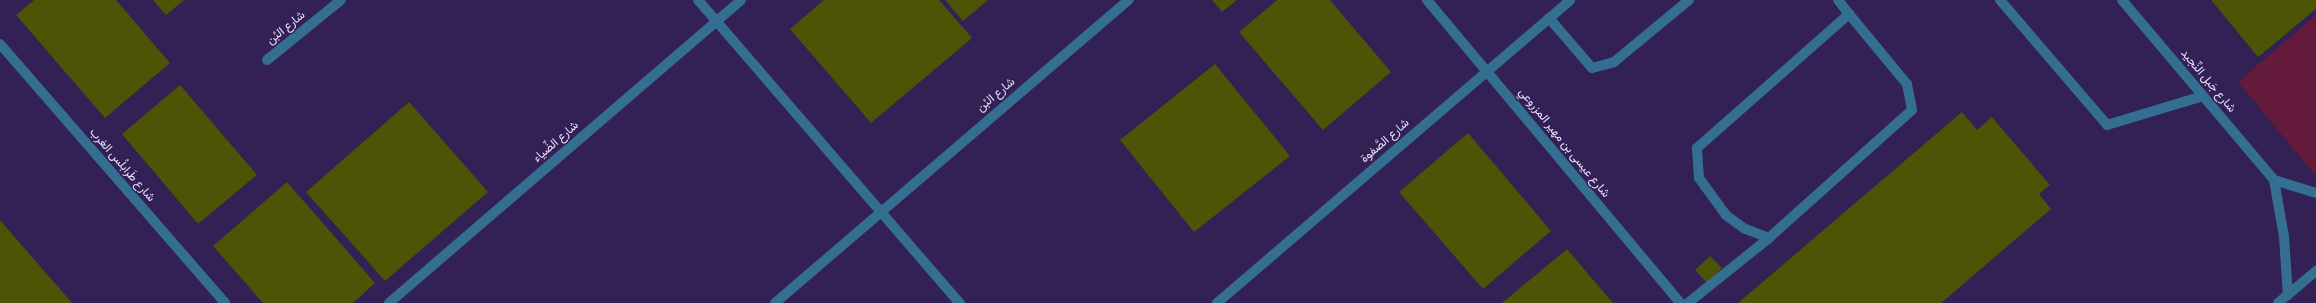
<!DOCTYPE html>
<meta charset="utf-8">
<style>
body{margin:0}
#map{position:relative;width:2316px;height:303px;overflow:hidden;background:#332054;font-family:"Source Sans 3",Vazirmatn,sans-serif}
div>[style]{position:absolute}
.green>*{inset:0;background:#641b3b}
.building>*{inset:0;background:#4b5505}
.minor>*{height:10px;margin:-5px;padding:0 5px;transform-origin:5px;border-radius:5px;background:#346e90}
span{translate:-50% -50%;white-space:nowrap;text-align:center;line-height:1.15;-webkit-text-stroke:3px #332054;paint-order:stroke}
.street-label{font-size:12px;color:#e9e2fd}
</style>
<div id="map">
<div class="green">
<div style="clip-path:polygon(2316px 15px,2316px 176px,2238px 82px)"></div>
</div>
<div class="building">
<div style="clip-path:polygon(34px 0,116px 0,170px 63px,105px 118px,16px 15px)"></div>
<div style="clip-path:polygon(153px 0,184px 0,166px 15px)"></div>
<div style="clip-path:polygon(824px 0,939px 0,972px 38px,871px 123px,790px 29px)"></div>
<div style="clip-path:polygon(945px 0,988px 0,963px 21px)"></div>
<div style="clip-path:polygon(1212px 0,1237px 0,1222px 12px)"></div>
<div style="clip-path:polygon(1277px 0,1330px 0,1391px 72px,1323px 130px,1239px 32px)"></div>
<div style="clip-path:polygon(2211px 0,2316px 0,2316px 9px,2258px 57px)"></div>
<div style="clip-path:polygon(1215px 64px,1290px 156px,1194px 232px,1120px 140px)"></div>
<div style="clip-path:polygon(180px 85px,257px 175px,198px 224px,122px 134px)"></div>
<div style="clip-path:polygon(409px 102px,488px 192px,385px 281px,306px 192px)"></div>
<div style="clip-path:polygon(1962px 112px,1977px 130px,1992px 117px,2050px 185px,2039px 194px,2051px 209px,1941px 303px,1738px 303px)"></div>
<div style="clip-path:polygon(1468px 133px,1551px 231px,1483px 289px,1399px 192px)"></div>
<div style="clip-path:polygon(287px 182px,375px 283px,353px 303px,263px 303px,213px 246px)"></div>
<div style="clip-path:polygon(0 220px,72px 303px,0 303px)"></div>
<div style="clip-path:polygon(1567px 249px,1613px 303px,1502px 303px)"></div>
<div style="clip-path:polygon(1710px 256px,1722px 268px,1707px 283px,1695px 270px)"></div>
</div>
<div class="minor">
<div style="left:698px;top:0;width:401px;rotate:49.2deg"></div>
<div style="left:1427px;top:0;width:395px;rotate:50.1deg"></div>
<div style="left:1838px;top:0;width:18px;rotate:52deg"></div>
<div style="left:1849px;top:14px;width:91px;rotate:50.4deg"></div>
<div style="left:1907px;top:84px;width:26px;rotate:79deg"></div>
<div style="left:1912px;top:110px;width:192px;rotate:138.2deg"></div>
<div style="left:1769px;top:238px;width:26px;rotate:-159deg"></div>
<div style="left:1745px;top:229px;width:24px;rotate:-144deg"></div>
<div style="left:1726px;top:215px;width:46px;rotate:-126.1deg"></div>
<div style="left:1699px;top:178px;width:30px;rotate:-94deg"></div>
<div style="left:1697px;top:148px;width:203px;rotate:-41.4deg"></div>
<div style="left:2000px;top:0;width:165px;rotate:49.4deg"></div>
<div style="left:2107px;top:125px;width:100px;rotate:-16.8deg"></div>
<div style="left:2122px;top:0;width:236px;rotate:49.8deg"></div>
<div style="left:2274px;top:180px;width:58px;rotate:80deg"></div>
<div style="left:2284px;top:237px;width:58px;rotate:86.1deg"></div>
<div style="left:1549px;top:18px;width:66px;rotate:49.3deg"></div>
<div style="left:1592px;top:68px;width:23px;rotate:-15deg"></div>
<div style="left:1614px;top:62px;width:97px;rotate:-39.6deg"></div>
<div style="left:0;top:44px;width:343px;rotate:49deg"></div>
<div style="left:267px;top:60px;width:95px;rotate:-39deg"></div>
<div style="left:2274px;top:180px;width:44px;rotate:17.2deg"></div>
<div style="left:389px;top:303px;width:464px;rotate:-40.7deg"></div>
<div style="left:775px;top:303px;width:466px;rotate:-40.6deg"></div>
<div style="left:1217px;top:303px;width:465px;rotate:-40.6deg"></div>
<div style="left:1688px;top:303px;width:104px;rotate:-38.7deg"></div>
<div style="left:2278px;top:303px;width:50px;rotate:-40.1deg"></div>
</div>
<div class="street-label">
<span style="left:286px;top:28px;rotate:-39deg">شارع البُن</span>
<span style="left:2208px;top:81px;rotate:50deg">شارع جَبل النِّجيد</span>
<span style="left:996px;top:95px;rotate:-40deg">شارع البُن</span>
<span style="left:1385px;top:141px;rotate:-41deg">شارع الصَّفوة</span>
<span style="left:556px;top:142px;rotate:-41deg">شارع الضِّياء</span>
<span style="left:1564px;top:143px;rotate:51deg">شارع عيسى بن مهير المزروعي</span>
<span style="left:122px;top:165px;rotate:49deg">شارع طَرابلُس الغرب</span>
</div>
</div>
